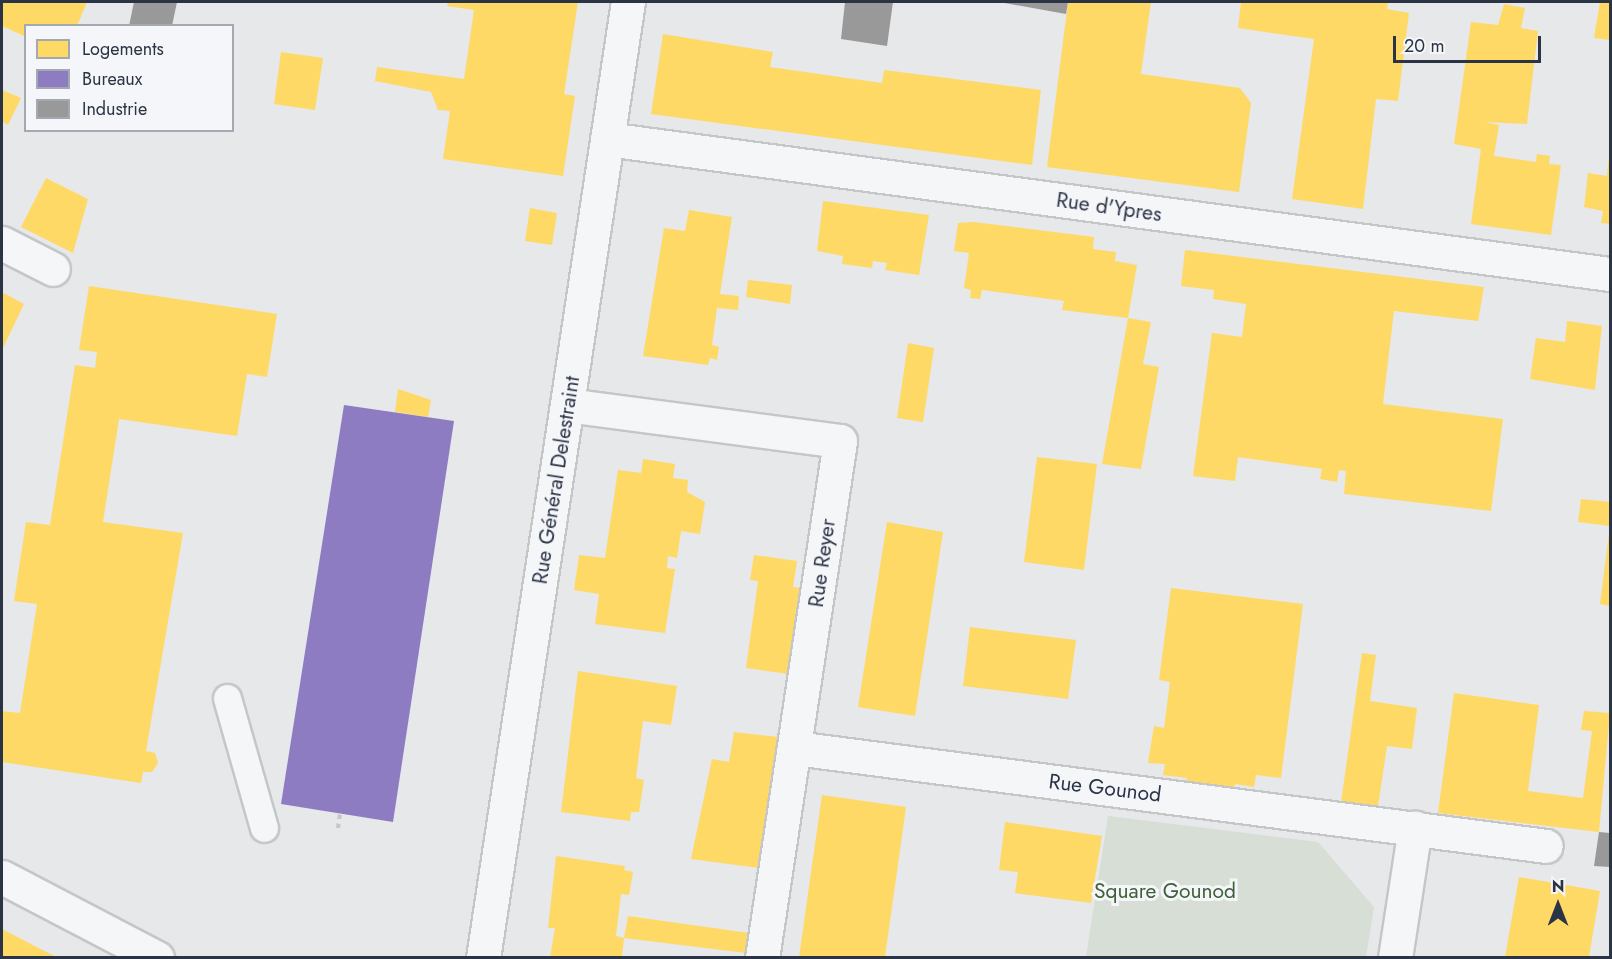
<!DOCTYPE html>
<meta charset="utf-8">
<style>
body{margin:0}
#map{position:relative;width:1612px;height:959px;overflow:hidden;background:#e6e8ea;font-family:Jost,sans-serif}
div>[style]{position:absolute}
.green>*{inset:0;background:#d6ded6}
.homes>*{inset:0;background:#ffd966}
.offices>*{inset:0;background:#8e7cc3}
.industry>*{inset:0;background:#999}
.path>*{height:4px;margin-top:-2px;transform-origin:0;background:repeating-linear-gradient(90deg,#c5c6ca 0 4.5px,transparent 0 9px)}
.roads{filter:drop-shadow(2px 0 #c4c6c8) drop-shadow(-2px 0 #c4c6c8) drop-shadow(0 2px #c4c6c8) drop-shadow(0 -2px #c4c6c8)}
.service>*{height:27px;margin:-13.5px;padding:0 13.5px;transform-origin:13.5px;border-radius:13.5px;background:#f5f6f7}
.pedestrian>*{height:33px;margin:-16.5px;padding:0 16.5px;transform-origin:16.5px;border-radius:16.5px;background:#f5f6f7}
.minor>*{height:33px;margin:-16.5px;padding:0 16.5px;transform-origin:16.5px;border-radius:16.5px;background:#f5f6f7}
span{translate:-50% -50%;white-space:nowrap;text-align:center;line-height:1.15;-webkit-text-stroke:6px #f4f6f9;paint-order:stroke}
.street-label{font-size:21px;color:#2b3445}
.park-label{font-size:21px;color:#3f6138}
.frame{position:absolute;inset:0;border:3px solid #2b3445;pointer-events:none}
.legend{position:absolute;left:24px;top:24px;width:210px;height:108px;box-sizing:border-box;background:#f4f6f9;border:2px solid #a4a8b1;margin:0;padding:8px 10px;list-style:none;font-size:18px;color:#2b3445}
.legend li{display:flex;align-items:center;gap:12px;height:30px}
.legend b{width:30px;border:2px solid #a4a8b1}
.north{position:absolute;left:1528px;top:875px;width:60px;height:60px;-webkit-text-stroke:4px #f4f6f9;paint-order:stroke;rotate:0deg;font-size:16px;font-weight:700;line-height:24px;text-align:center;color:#2b3445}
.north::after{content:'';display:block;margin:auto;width:21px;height:27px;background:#2b3445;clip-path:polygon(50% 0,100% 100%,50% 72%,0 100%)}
.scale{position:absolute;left:1393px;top:36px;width:148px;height:27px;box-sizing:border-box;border:3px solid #2b3445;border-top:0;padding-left:8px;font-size:18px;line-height:21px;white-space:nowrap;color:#2b3445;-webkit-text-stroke:4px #f4f6f9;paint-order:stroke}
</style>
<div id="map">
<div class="green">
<div style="clip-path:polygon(1108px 816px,1318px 842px,1374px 907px,1366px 957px,1086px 957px)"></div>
</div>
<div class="homes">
<div style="clip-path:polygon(2px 2px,87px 2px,77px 26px,26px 26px,24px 36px,2px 26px)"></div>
<div style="clip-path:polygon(448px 2px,578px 2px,564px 94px,575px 96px,563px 176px,443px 159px,450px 111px,438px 110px,431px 92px,375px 81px,377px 67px,464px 79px,474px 10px,447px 6px)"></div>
<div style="clip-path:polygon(1068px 2px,1151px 2px,1141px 74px,1240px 88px,1251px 103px,1239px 192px,1047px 167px)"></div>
<div style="clip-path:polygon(1241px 2px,1388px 2px,1387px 9px,1409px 13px,1398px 101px,1376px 99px,1363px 209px,1292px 199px,1314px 39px,1238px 28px)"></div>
<div style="clip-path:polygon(1600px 2px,1610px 2px,1610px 40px,1594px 38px)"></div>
<div style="clip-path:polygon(1504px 4px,1525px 8px,1521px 28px,1538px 31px,1527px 124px,1485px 122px,1499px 125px,1494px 156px,1536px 162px,1537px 154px,1550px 156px,1549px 164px,1561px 165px,1551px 235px,1471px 224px,1481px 149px,1454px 144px,1471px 22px,1498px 25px)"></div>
<div style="clip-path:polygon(663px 34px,773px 52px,770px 67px,882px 83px,884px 70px,1041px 90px,1032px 165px,651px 114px)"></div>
<div style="clip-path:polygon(281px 52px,323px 58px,315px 110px,274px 104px)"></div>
<div style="clip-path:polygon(2px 90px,21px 98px,8px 125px,2px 121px)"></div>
<div style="clip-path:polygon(1609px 156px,1610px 156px,1610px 224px,1601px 223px,1603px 211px,1584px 207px,1588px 173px,1607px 176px)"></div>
<div style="clip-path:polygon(46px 178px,88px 199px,73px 253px,21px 227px)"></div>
<div style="clip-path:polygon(823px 201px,929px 215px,919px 275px,885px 270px,887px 263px,873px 261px,872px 268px,842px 264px,843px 256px,817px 251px)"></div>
<div style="clip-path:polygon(530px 208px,557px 213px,552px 245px,525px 241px)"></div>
<div style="clip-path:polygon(689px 210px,732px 217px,720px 294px,739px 296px,738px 310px,717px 308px,712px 345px,719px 347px,717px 360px,710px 358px,708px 365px,643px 356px,664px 228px,685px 231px)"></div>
<div style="clip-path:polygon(974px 222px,1094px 237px,1093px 249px,1116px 252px,1115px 261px,1137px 265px,1128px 318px,1062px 310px,1064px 301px,982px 290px,980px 299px,970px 298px,971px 290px,964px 288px,969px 253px,954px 251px,958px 223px)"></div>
<div style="clip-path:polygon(1185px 250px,1484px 287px,1478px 321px,1394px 311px,1383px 404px,1503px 419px,1491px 511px,1344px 494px,1346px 471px,1339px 470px,1337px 482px,1320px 479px,1322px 469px,1238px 457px,1235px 481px,1193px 476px,1212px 333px,1242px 337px,1246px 304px,1213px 299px,1214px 290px,1181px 286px)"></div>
<div style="clip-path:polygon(748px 280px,792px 285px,790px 304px,746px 297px)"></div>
<div style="clip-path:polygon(89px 286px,277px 314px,267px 377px,247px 374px,237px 436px,119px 419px,103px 522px,183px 533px,146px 751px,155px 753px,158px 763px,152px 772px,143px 772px,141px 783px,2px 762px,2px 711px,20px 713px,37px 604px,14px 601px,26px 522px,50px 525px,75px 365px,95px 368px,97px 352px,79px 350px)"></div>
<div style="clip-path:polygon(2px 292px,24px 304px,2px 350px)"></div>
<div style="clip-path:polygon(1128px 318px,1151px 322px,1143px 364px,1159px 367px,1141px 469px,1102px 464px)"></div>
<div style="clip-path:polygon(1567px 321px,1602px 326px,1595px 390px,1530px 379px,1536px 338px,1565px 342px)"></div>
<div style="clip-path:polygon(908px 343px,934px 348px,923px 422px,897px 418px)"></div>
<div style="clip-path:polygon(398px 389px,431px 400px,428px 417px,395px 412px)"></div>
<div style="clip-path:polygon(1037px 457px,1097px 464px,1084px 570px,1024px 562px)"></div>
<div style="clip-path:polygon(643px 459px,675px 464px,673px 478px,688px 480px,687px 492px,705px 502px,700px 534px,681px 531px,677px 558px,668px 556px,667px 568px,675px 569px,665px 633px,595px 624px,599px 594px,574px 590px,579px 555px,605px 558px,618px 470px,641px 473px)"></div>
<div style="clip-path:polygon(1581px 499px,1610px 502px,1610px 526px,1578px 522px)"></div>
<div style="clip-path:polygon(887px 522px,943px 532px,915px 716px,858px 707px)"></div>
<div style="clip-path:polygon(1609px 533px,1610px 533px,1610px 606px,1600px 604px)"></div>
<div style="clip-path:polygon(754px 555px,797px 561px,793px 587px,801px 588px,788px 674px,746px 668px,758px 581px,750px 580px)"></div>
<div style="clip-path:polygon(1171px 588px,1303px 604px,1281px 778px,1256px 775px,1254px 787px,1235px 784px,1234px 789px,1186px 783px,1187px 778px,1163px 775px,1165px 764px,1148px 763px,1154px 726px,1164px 728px,1170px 682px,1159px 680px)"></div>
<div style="clip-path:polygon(970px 627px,1076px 640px,1068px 699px,963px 686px)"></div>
<div style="clip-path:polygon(1362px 653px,1376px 655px,1370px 701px,1417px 708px,1412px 749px,1387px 746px,1378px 806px,1341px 802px)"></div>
<div style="clip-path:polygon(578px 671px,677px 686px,671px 725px,643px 721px,636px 778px,644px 780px,639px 812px,631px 812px,630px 821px,561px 812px)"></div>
<div style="clip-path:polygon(1454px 693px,1539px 705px,1528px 791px,1583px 798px,1592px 731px,1581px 730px,1584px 711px,1610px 713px,1599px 832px,1438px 813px)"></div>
<div style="clip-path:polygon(734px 732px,778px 737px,759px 868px,691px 859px,712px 759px,729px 762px)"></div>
<div style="clip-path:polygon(822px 795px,906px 807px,885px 957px,799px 957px)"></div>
<div style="clip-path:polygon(1005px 822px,1102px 836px,1091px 903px,1015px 893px,1018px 872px,999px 870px)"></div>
<div style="clip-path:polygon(556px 856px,625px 866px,624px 870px,633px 872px,629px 895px,621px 894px,616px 936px,624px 938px,628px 916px,749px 933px,746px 953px,624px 938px,622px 957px,550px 957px,555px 928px,548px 928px)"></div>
<div style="clip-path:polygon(1519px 877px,1600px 891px,1589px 957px,1505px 957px)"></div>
<div style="clip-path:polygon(2px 929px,56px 957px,2px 957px)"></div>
</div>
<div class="offices">
<div style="clip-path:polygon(344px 405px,454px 421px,393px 822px,281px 804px)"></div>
</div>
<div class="industry">
<div style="clip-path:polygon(134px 2px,177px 2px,172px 26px,129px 26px)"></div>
<div style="clip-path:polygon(845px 2px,893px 2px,887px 46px,841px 39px)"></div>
<div style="clip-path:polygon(999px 2px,1068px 2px,1066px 14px)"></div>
<div style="clip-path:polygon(1599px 832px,1610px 833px,1610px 867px,1594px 866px)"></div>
</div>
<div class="path">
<div style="left:338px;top:828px;width:15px;rotate:-82deg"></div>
</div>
<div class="roads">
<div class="service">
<div style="left:227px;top:698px;width:135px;rotate:74.1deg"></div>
</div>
<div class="pedestrian">
<div style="left:2px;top:877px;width:175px;rotate:27.6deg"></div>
</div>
<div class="minor">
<div style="left:607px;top:139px;width:1012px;rotate:7.67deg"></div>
<div style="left:2px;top:243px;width:57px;rotate:27deg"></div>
<div style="left:567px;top:405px;width:275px;rotate:7.5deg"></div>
<div style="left:840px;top:441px;width:523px;rotate:98.58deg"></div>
<div style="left:795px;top:748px;width:757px;rotate:7.43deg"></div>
<div style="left:483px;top:958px;width:967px;rotate:-81.38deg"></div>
<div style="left:1395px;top:958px;width:132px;rotate:-81.3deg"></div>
</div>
</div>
<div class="street-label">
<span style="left:1109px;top:207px;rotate:8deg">Rue d'Ypres</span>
<span style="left:556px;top:480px;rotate:-81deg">Rue Général Delestraint</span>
<span style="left:822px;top:563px;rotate:-82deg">Rue Reyer</span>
<span style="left:1105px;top:788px;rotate:7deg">Rue Gounod</span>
</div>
<div class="park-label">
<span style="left:1165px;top:891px">Square Gounod</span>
</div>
<div class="frame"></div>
<ul class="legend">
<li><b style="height:16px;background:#ffd966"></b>Logements</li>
<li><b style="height:16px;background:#8e7cc3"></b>Bureaux</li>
<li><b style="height:16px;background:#999"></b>Industrie</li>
</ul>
<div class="north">N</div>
<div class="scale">20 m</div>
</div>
